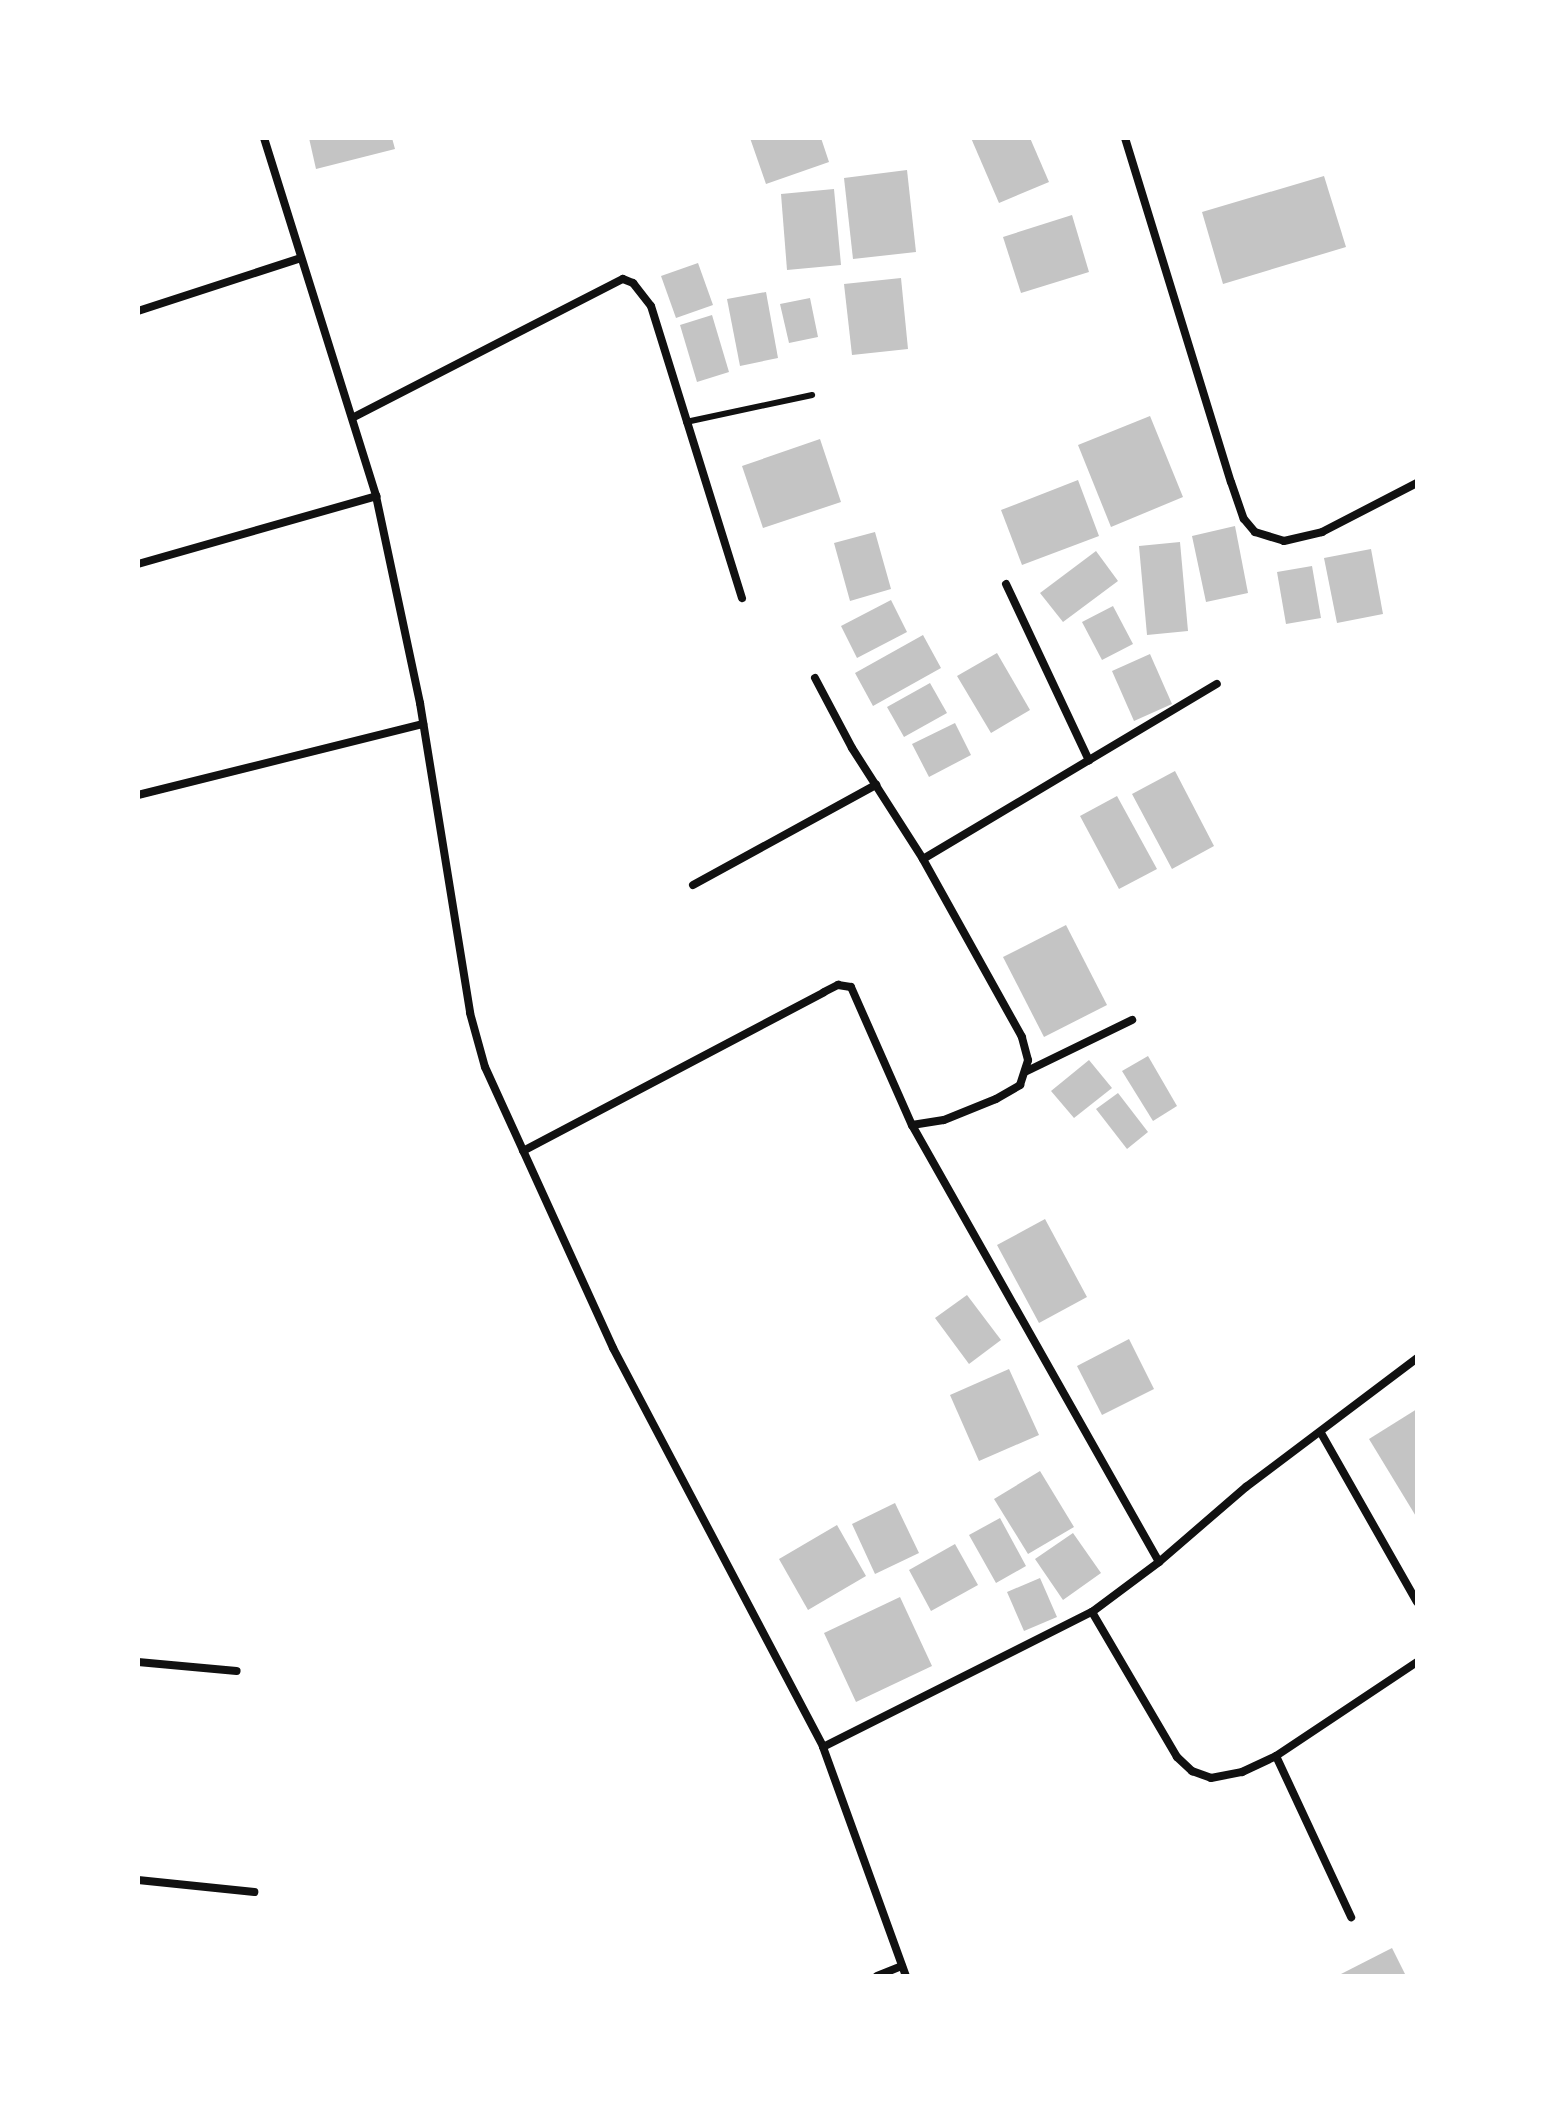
<!DOCTYPE html>
<style>
body{margin:0}
#map{position:relative;width:1555px;height:2114px;overflow:hidden;background:#fff;font-family:Commissioner,sans-serif}
div>[style]{position:absolute}
.building>*{inset:0;background:#c4c4c4}
.service>*{height:6px;margin:-3px;padding:0 3px;transform-origin:3px;border-radius:3px;background:#111}
.minor>*{height:8px;margin:-4px;padding:0 4px;transform-origin:4px;border-radius:4px;background:#111}
span{translate:-50% -50%;white-space:nowrap;text-align:center;line-height:1.15;-webkit-text-stroke:6px #fff;paint-order:stroke}
.frame{position:absolute;inset:0;border:140px solid #fff;pointer-events:none}
</style>
<div id="map">
<div class="building">
<div style="clip-path:polygon(309px 138px,392px 138px,395px 149px,316px 169px)"></div>
<div style="clip-path:polygon(750px 138px,821px 138px,829px 162px,766px 184px)"></div>
<div style="clip-path:polygon(971px 138px,1030px 138px,1049px 182px,999px 203px)"></div>
<div style="clip-path:polygon(907px 170px,916px 252px,853px 259px,844px 178px)"></div>
<div style="clip-path:polygon(1324px 176px,1346px 247px,1223px 284px,1202px 212px)"></div>
<div style="clip-path:polygon(834px 189px,841px 265px,787px 270px,781px 194px)"></div>
<div style="clip-path:polygon(1072px 215px,1089px 272px,1021px 293px,1003px 237px)"></div>
<div style="clip-path:polygon(698px 263px,713px 305px,676px 318px,661px 276px)"></div>
<div style="clip-path:polygon(901px 278px,908px 349px,852px 355px,844px 284px)"></div>
<div style="clip-path:polygon(766px 292px,778px 358px,740px 366px,727px 299px)"></div>
<div style="clip-path:polygon(810px 298px,818px 337px,789px 343px,780px 304px)"></div>
<div style="clip-path:polygon(712px 315px,729px 372px,697px 382px,680px 325px)"></div>
<div style="clip-path:polygon(1150px 416px,1183px 497px,1111px 527px,1078px 445px)"></div>
<div style="clip-path:polygon(820px 439px,841px 502px,763px 528px,742px 466px)"></div>
<div style="clip-path:polygon(1078px 480px,1099px 536px,1022px 565px,1001px 510px)"></div>
<div style="clip-path:polygon(1235px 526px,1248px 593px,1206px 602px,1192px 536px)"></div>
<div style="clip-path:polygon(875px 532px,891px 589px,850px 601px,834px 543px)"></div>
<div style="clip-path:polygon(1180px 542px,1188px 631px,1147px 635px,1139px 546px)"></div>
<div style="clip-path:polygon(1371px 549px,1383px 614px,1337px 623px,1324px 558px)"></div>
<div style="clip-path:polygon(1096px 551px,1118px 581px,1063px 622px,1040px 593px)"></div>
<div style="clip-path:polygon(1312px 566px,1321px 618px,1286px 624px,1277px 572px)"></div>
<div style="clip-path:polygon(891px 600px,907px 632px,857px 658px,841px 626px)"></div>
<div style="clip-path:polygon(1113px 606px,1133px 644px,1102px 660px,1082px 622px)"></div>
<div style="clip-path:polygon(923px 635px,941px 668px,873px 706px,855px 673px)"></div>
<div style="clip-path:polygon(997px 653px,1030px 710px,991px 733px,957px 676px)"></div>
<div style="clip-path:polygon(1150px 654px,1172px 704px,1134px 721px,1112px 671px)"></div>
<div style="clip-path:polygon(930px 683px,947px 713px,904px 737px,887px 707px)"></div>
<div style="clip-path:polygon(955px 723px,971px 755px,929px 777px,912px 744px)"></div>
<div style="clip-path:polygon(1175px 771px,1214px 846px,1172px 869px,1132px 794px)"></div>
<div style="clip-path:polygon(1117px 796px,1157px 869px,1119px 889px,1080px 816px)"></div>
<div style="clip-path:polygon(1066px 925px,1107px 1005px,1044px 1037px,1003px 957px)"></div>
<div style="clip-path:polygon(1148px 1056px,1177px 1106px,1153px 1121px,1122px 1071px)"></div>
<div style="clip-path:polygon(1089px 1060px,1112px 1088px,1074px 1118px,1051px 1091px)"></div>
<div style="clip-path:polygon(1118px 1093px,1148px 1132px,1127px 1149px,1096px 1109px)"></div>
<div style="clip-path:polygon(1045px 1219px,1087px 1297px,1039px 1323px,997px 1245px)"></div>
<div style="clip-path:polygon(967px 1295px,1001px 1340px,969px 1364px,935px 1318px)"></div>
<div style="clip-path:polygon(1129px 1339px,1154px 1389px,1102px 1415px,1077px 1366px)"></div>
<div style="clip-path:polygon(1009px 1369px,1039px 1435px,979px 1461px,950px 1395px)"></div>
<div style="clip-path:polygon(1417px 1409px,1417px 1518px,1369px 1439px)"></div>
<div style="clip-path:polygon(1040px 1471px,1074px 1527px,1028px 1554px,994px 1499px)"></div>
<div style="clip-path:polygon(895px 1503px,919px 1553px,875px 1574px,852px 1524px)"></div>
<div style="clip-path:polygon(1000px 1518px,1026px 1566px,996px 1583px,969px 1535px)"></div>
<div style="clip-path:polygon(837px 1525px,866px 1576px,808px 1610px,779px 1559px)"></div>
<div style="clip-path:polygon(1073px 1533px,1101px 1573px,1063px 1600px,1035px 1559px)"></div>
<div style="clip-path:polygon(955px 1544px,978px 1585px,931px 1611px,909px 1570px)"></div>
<div style="clip-path:polygon(1040px 1578px,1057px 1617px,1024px 1631px,1007px 1592px)"></div>
<div style="clip-path:polygon(900px 1597px,932px 1666px,856px 1702px,824px 1633px)"></div>
<div style="clip-path:polygon(1392px 1948px,1406px 1976px,1342px 1976px,1341px 1974px)"></div>
</div>
<div class="service">
<div style="left:686px;top:422px;width:129px;rotate:-12.1deg"></div>
</div>
<div class="minor">
<div style="left:264px;top:138px;width:375px;rotate:72.6deg"></div>
<div style="left:376px;top:496px;width:212px;rotate:78deg"></div>
<div style="left:420px;top:703px;width:314px;rotate:80.8deg"></div>
<div style="left:470px;top:1013px;width:56px;rotate:74.5deg"></div>
<div style="left:485px;top:1067px;width:309px;rotate:65.5deg"></div>
<div style="left:613px;top:1348px;width:451px;rotate:62.2deg"></div>
<div style="left:823px;top:1747px;width:244px;rotate:70.1deg"></div>
<div style="left:1125px;top:138px;width:360px;rotate:72.9deg"></div>
<div style="left:1231px;top:482px;width:39px;rotate:71deg"></div>
<div style="left:1244px;top:519px;width:17px;rotate:50deg"></div>
<div style="left:1255px;top:532px;width:30px;rotate:17deg"></div>
<div style="left:1284px;top:541px;width:39px;rotate:-13deg"></div>
<div style="left:1322px;top:532px;width:107px;rotate:-27.3deg"></div>
<div style="left:138px;top:311px;width:171px;rotate:-18deg"></div>
<div style="left:354px;top:417px;width:302px;rotate:-27.2deg"></div>
<div style="left:623px;top:279px;width:11px;rotate:22deg"></div>
<div style="left:633px;top:283px;width:29px;rotate:52deg"></div>
<div style="left:651px;top:306px;width:306px;rotate:72.7deg"></div>
<div style="left:138px;top:564px;width:248px;rotate:-15.9deg"></div>
<div style="left:1006px;top:584px;width:195px;rotate:64.8deg"></div>
<div style="left:815px;top:678px;width:79px;rotate:62.1deg"></div>
<div style="left:852px;top:748px;width:132px;rotate:57.4deg"></div>
<div style="left:138px;top:795px;width:294px;rotate:-14deg"></div>
<div style="left:693px;top:885px;width:209px;rotate:-28.7deg"></div>
<div style="left:1027px;top:1071px;width:117px;rotate:-25.9deg"></div>
<div style="left:912px;top:1125px;width:32px;rotate:-9deg"></div>
<div style="left:944px;top:1120px;width:56px;rotate:-22deg"></div>
<div style="left:996px;top:1099px;width:28px;rotate:-30deg"></div>
<div style="left:1020px;top:1085px;width:26px;rotate:-72deg"></div>
<div style="left:1028px;top:1060px;width:24px;rotate:-105deg"></div>
<div style="left:1022px;top:1037px;width:204px;rotate:-119.1deg"></div>
<div style="left:923px;top:859px;width:342px;rotate:-30.8deg"></div>
<div style="left:523px;top:1151px;width:340px;rotate:-27.8deg"></div>
<div style="left:824px;top:992px;width:16px;rotate:-27deg"></div>
<div style="left:838px;top:985px;width:13px;rotate:9deg"></div>
<div style="left:851px;top:987px;width:151px;rotate:66.2deg"></div>
<div style="left:912px;top:1125px;width:502px;rotate:60.52deg"></div>
<div style="left:1321px;top:1433px;width:194px;rotate:60.4deg"></div>
<div style="left:1092px;top:1612px;width:168px;rotate:59.6deg"></div>
<div style="left:1177px;top:1757px;width:21px;rotate:43deg"></div>
<div style="left:1192px;top:1771px;width:20px;rotate:20deg"></div>
<div style="left:1211px;top:1778px;width:32px;rotate:-11deg"></div>
<div style="left:1242px;top:1772px;width:38px;rotate:-25deg"></div>
<div style="left:1276px;top:1756px;width:169px;rotate:-33.7deg"></div>
<div style="left:138px;top:1662px;width:99px;rotate:5.2deg"></div>
<div style="left:823px;top:1747px;width:301px;rotate:-26.7deg"></div>
<div style="left:1092px;top:1612px;width:84px;rotate:-36.7deg"></div>
<div style="left:1159px;top:1562px;width:115px;rotate:-40.8deg"></div>
<div style="left:1246px;top:1487px;width:214px;rotate:-37deg"></div>
<div style="left:1276px;top:1756px;width:178px;rotate:65deg"></div>
<div style="left:138px;top:1880px;width:117px;rotate:5.9deg"></div>
<div style="left:877px;top:1976px;width:27px;rotate:-22deg"></div>
</div>
<div class="frame"></div>
</div>
